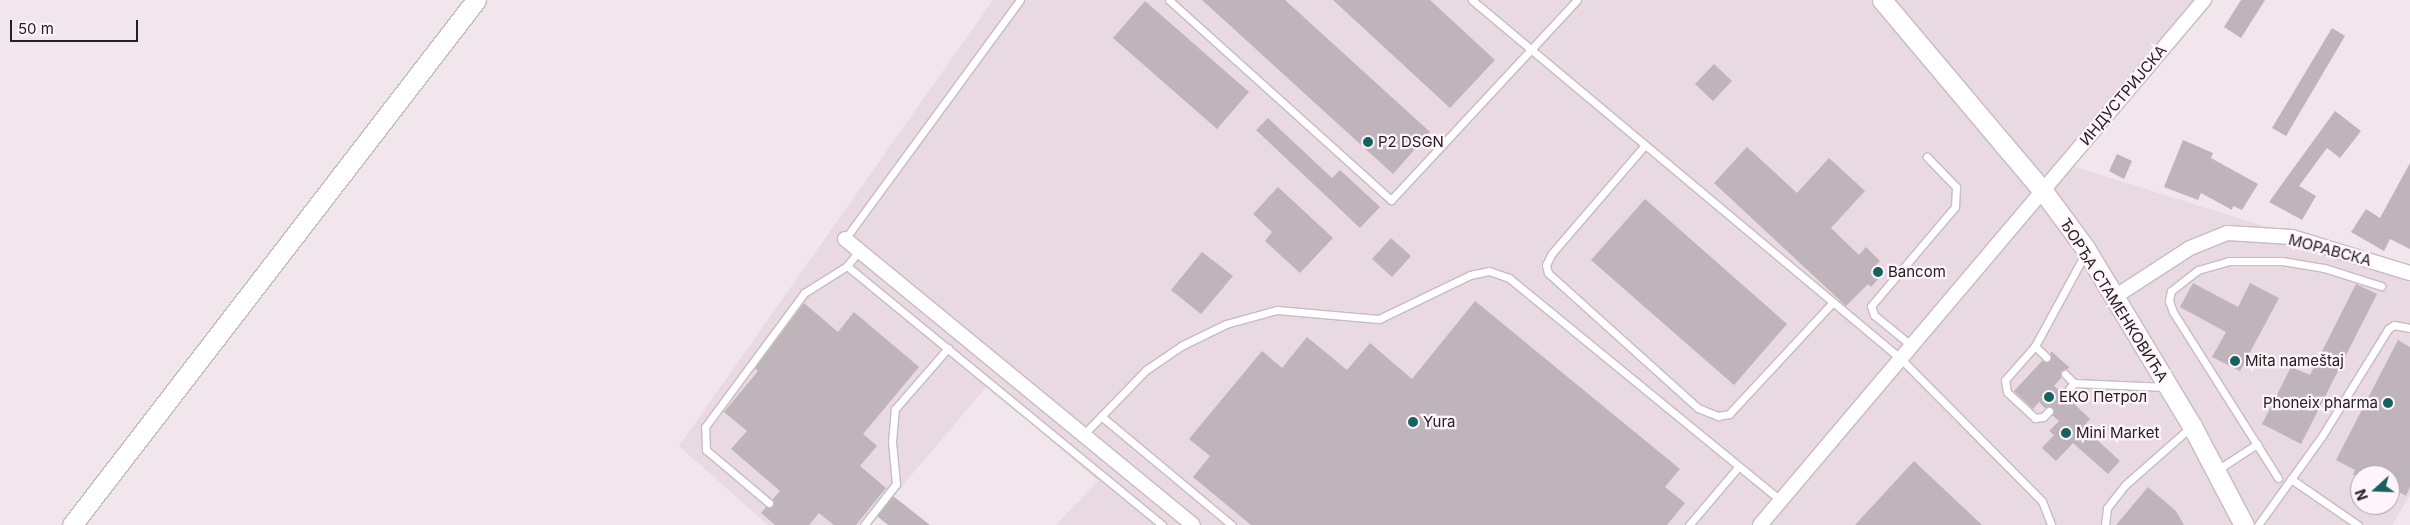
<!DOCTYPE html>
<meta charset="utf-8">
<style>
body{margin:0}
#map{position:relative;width:2410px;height:525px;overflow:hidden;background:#f0e6ec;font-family:Inter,sans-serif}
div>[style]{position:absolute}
.built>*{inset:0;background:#e9d9e3}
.building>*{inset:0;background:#beb4ba}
.roads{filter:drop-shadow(1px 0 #c6bcc2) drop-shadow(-1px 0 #c6bcc2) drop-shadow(0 1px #c6bcc2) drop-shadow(0 -1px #c6bcc2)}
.lane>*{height:7px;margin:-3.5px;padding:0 3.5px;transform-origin:3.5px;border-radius:3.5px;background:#fff}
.street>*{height:14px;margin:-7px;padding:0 7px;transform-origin:7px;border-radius:7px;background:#fff}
.secondary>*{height:19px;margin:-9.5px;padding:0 9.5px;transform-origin:9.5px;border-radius:9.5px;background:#fff}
.dots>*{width:14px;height:14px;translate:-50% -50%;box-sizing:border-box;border:2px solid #fef4fa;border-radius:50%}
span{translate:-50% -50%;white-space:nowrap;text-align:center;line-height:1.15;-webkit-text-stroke:4.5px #fef4fa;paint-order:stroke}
.street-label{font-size:15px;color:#242123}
.poi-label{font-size:15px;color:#242123}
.left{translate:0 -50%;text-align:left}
.right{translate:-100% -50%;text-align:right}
.north{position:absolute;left:2350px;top:465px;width:50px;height:50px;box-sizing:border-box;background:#fef4fa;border:1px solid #a7a0a4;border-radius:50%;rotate:250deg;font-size:14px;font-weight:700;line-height:20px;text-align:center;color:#242123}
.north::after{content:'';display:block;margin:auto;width:18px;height:22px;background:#156360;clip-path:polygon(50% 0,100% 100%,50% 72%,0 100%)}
.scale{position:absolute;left:10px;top:20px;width:128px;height:22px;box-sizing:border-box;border:2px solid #242123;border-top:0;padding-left:6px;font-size:15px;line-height:18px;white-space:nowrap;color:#242123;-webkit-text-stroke:4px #fef4fa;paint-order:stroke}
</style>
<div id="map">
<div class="built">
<div style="clip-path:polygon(evenodd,993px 0,2204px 0,2066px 164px,2410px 272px,2410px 495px,2392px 525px,1056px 525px,1098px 481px,988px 385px,869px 525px,768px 525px,679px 446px,993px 0,2360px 475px,2390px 475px,2390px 505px,2360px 505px,2360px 475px)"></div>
</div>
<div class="building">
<div style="clip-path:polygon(1202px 0,1285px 0,1430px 132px,1393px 174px)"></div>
<div style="clip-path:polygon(1333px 0,1430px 0,1495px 60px,1450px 108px)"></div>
<div style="clip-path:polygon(2241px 0,2265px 0,2241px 38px,2224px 27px)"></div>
<div style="clip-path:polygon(1145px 1px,1249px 92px,1217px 129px,1113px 38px)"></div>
<div style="clip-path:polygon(2332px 28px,2345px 36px,2286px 136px,2272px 128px)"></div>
<div style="clip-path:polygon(1714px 64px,1732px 81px,1713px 101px,1695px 84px)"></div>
<div style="clip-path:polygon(2335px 111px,2361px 131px,2340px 158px,2327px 148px,2299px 186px,2316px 196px,2302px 220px,2269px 202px)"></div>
<div style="clip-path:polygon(1268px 118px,1332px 178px,1340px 170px,1380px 207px,1360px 228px,1256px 130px)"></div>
<div style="clip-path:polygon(2183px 140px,2213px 153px,2211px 158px,2258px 184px,2242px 210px,2233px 206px,2232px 210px,2201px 193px,2198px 200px,2164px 187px)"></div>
<div style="clip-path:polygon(1747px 147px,1797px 193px,1829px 158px,1865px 191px,1831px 228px,1859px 255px,1866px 247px,1880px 261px,1876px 265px,1884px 273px,1871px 287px,1868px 284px,1846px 306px,1714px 183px)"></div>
<div style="clip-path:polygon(2117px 154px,2132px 161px,2124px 179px,2109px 171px)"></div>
<div style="clip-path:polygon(2410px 163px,2410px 249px,2390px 239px,2384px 251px,2351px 232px,2366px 209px,2380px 218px)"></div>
<div style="clip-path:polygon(1278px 187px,1333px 238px,1300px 273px,1265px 241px,1272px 232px,1253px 214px)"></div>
<div style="clip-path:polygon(1645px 199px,1787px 324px,1734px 385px,1591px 260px)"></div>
<div style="clip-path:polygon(1391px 238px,1411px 256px,1392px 277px,1372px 259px)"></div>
<div style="clip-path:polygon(1202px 252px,1233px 276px,1201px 314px,1171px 290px)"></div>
<div style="clip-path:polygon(2193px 283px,2238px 307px,2250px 283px,2279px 298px,2240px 371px,2212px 357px,2226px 332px,2180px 307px)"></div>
<div style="clip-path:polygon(2356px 284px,2377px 294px,2301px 444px,2262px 424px,2291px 367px,2310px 375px)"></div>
<div style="clip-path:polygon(1475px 301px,1680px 469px,1665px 487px,1685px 503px,1667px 525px,1251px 525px,1193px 477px,1210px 456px,1189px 439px,1262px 351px,1282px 368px,1307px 337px,1347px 370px,1370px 343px,1412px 379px)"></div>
<div style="clip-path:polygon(804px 303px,838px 332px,854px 312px,919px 367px,863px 434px,877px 446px,860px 466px,886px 488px,856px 525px,834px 525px,819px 513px,809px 525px,775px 525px,761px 513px,766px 507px,773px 507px,773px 499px,780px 491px,731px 449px,747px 431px,724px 412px,758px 371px,755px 368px)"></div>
<div style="clip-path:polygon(2398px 340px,2410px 347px,2410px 487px,2406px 496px,2390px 487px,2390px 475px,2353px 475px,2355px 470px,2336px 460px)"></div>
<div style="clip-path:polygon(2051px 351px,2070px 368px,2061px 371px,2061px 378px,2054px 386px,2060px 391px,2059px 397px,2068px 398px,2090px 419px,2083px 427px,2120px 461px,2108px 474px,2073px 443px,2056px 461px,2042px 448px,2054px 435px,2049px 431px,2059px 421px,2052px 415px,2053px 408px,2045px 408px,2039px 402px,2033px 409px,2014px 391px,2042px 361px,2050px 360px)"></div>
<div style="clip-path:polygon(1914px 461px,1982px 525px,1855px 525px)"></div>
<div style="clip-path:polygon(2148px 487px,2176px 511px,2184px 525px,2116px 525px)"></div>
<div style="clip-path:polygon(893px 496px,930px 525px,888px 525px,877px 516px)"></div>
</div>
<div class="roads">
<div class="lane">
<div style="left:1169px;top:0;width:299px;rotate:42deg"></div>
<div style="left:1391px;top:200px;width:273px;rotate:-47.1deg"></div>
<div style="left:1472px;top:0;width:559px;rotate:39.92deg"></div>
<div style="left:1901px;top:359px;width:200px;rotate:45.2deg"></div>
<div style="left:2042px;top:501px;width:26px;rotate:69deg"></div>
<div style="left:1645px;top:145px;width:143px;rotate:130.7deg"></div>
<div style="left:1552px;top:253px;width:13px;rotate:117deg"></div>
<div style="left:1546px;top:265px;width:8px;rotate:76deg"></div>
<div style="left:1548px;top:273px;width:202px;rotate:42deg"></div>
<div style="left:1698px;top:408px;width:22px;rotate:22deg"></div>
<div style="left:1718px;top:416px;width:11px;rotate:-10deg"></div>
<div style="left:1729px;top:414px;width:151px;rotate:-47.1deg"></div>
<div style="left:845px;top:239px;width:296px;rotate:-53.8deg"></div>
<div style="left:859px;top:251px;width:19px;rotate:129deg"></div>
<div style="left:847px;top:266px;width:408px;rotate:39.4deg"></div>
<div style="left:1912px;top:346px;width:49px;rotate:-140.8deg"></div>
<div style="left:1874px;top:315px;width:9px;rotate:-108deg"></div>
<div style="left:1871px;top:306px;width:130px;rotate:-49.7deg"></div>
<div style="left:1955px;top:207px;width:20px;rotate:-87deg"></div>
<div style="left:1956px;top:187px;width:42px;rotate:-134deg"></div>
<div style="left:2035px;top:346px;width:16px;rotate:45deg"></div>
<div style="left:2065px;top:374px;width:13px;rotate:45deg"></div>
<div style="left:2064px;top:395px;width:16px;rotate:-50deg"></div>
<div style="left:2074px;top:383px;width:92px;rotate:2.5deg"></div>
<div style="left:2049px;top:411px;width:8px;rotate:135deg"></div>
<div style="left:2043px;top:417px;width:8px;rotate:173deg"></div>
<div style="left:2035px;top:418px;width:38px;rotate:-137deg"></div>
<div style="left:2007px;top:392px;width:12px;rotate:-99deg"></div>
<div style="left:2005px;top:380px;width:45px;rotate:-48.6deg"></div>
<div style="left:2035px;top:346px;width:105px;rotate:-61.5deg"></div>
<div style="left:1101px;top:416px;width:170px;rotate:39.8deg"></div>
<div style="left:1083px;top:435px;width:91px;rotate:-45.9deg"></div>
<div style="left:1146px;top:370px;width:42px;rotate:-34.4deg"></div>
<div style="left:1181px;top:346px;width:50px;rotate:-26.1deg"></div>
<div style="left:1226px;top:324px;width:53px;rotate:-15.4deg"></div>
<div style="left:1277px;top:310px;width:102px;rotate:5deg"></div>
<div style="left:1379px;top:319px;width:101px;rotate:-25.8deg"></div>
<div style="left:1470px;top:275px;width:19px;rotate:-12deg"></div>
<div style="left:1489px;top:271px;width:21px;rotate:19deg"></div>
<div style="left:1509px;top:278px;width:352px;rotate:39.3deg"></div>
<div style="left:2217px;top:470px;width:48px;rotate:-33deg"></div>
<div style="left:2278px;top:478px;width:196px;rotate:-122.3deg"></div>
<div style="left:2173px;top:312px;width:12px;rotate:-110deg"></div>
<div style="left:2169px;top:301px;width:10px;rotate:-79deg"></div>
<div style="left:2171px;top:291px;width:34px;rotate:-38deg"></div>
<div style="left:2198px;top:270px;width:32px;rotate:-16deg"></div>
<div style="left:2229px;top:261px;width:53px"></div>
<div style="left:2282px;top:261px;width:43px;rotate:9.5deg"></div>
<div style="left:2324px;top:268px;width:60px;rotate:17.5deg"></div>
<div style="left:2291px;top:479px;width:81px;rotate:34.5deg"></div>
<div style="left:769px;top:503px;width:82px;rotate:-139.9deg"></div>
<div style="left:706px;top:450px;width:23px;rotate:-92deg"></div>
<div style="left:705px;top:427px;width:167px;rotate:-53.5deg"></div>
<div style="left:804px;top:293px;width:51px;rotate:-32.1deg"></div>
<div style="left:864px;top:525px;width:52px;rotate:-52deg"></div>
<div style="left:896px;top:484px;width:42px;rotate:-95.4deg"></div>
<div style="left:892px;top:442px;width:33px;rotate:-85deg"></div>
<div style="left:895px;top:409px;width:81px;rotate:-49deg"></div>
<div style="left:1689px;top:525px;width:77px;rotate:-49.7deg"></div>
<div style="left:2105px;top:525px;width:17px;rotate:-83deg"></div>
<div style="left:2107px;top:508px;width:29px;rotate:-52deg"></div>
<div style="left:2125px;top:485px;width:89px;rotate:-41.4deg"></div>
<div style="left:2258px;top:525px;width:110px;rotate:-54.3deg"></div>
<div style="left:2322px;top:436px;width:126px;rotate:-58.3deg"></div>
<div style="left:2388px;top:329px;width:7px;rotate:-34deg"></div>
<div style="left:2394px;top:325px;width:16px;rotate:11deg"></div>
</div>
<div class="street">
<div style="left:845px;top:239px;width:450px;rotate:39.4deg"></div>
<div style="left:2116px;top:296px;width:88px;rotate:-33deg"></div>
<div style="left:2190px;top:248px;width:40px;rotate:-22deg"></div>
<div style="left:2227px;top:233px;width:65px;rotate:3.5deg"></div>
<div style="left:2292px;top:237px;width:123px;rotate:17deg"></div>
<div style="left:1760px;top:525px;width:688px;rotate:-49.78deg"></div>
</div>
<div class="secondary">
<div style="left:1882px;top:0;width:250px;rotate:49.9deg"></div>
<div style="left:2043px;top:191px;width:71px;rotate:53.6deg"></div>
<div style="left:2085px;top:248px;width:208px;rotate:59deg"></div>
<div style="left:2192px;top:426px;width:112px;rotate:62.3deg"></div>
<div style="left:72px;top:525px;width:662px;rotate:-52.42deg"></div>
</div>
</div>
<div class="dots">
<div style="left:1368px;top:142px;background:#156360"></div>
<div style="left:1878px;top:272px;background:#156360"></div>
<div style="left:2235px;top:361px;background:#156360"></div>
<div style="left:2049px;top:397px;background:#156360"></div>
<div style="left:2388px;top:403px;background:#156360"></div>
<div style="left:1413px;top:422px;background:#156360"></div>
<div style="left:2066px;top:433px;background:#156360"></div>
</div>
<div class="street-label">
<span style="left:2123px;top:95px;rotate:-50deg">ИНДУСТРИЈСКА</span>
<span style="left:2330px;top:250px;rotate:15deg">МОРАВСКА</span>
<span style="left:2114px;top:300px;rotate:58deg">ЂОРЂА СТАМЕНКОВИЋА</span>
</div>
<div class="poi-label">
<span class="left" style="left:1378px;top:142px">P2 DSGN</span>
<span class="left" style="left:1888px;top:272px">Bancom</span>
<span class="left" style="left:2245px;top:361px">Mita nameštaj</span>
<span class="left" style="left:2059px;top:397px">ЕКО Петрол</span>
<span class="right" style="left:2378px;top:403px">Phoneix pharma</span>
<span class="left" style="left:1423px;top:422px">Yura</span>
<span class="left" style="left:2076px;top:433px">Mini Market</span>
</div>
<div class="north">N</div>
<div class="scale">50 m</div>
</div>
